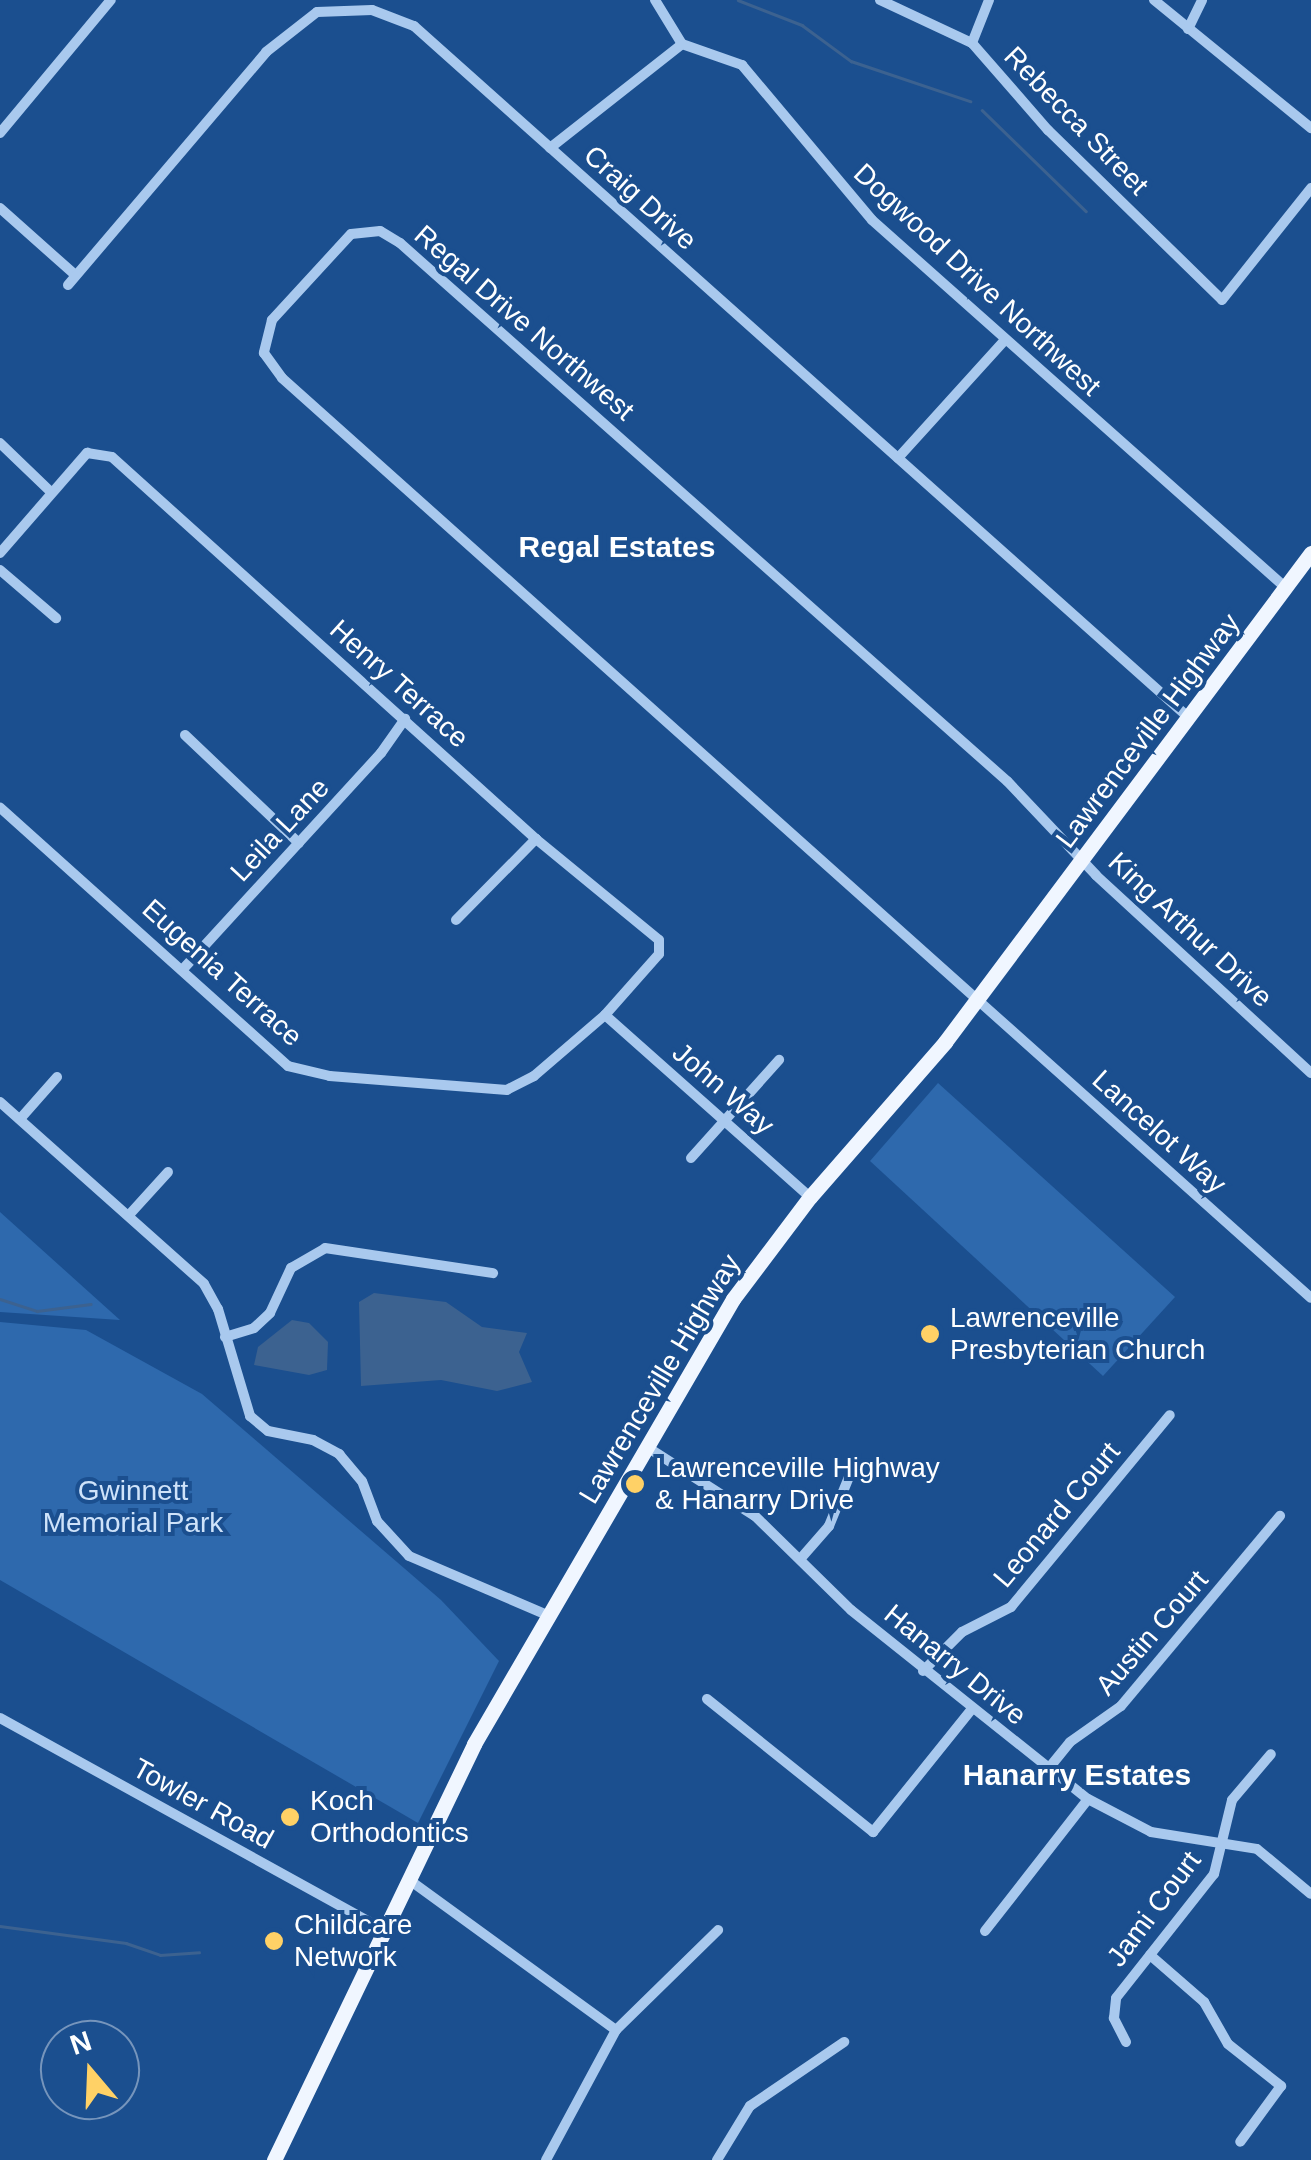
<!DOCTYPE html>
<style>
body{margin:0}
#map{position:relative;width:1311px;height:2160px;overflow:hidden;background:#1b4f8f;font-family:Arial,sans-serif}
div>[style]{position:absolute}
.green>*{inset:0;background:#2e69ad}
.water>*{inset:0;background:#3c6290}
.stream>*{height:2.5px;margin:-1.25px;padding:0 1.25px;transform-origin:1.25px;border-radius:1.25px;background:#3c6290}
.minor>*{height:10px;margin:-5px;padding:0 5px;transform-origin:5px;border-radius:5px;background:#a9c9ee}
.primary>*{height:15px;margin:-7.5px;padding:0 7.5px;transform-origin:7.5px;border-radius:7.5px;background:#f0f6ff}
.dots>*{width:28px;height:28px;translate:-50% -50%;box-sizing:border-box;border:5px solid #1b4f8f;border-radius:50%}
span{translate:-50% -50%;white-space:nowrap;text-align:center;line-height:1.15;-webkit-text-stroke:8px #1b4f8f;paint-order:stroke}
.street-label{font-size:28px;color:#fff}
.poi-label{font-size:28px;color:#fff}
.left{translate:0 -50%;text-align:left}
.park-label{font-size:28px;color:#cfe3fa}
.neighbourhood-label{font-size:30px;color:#fff;font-weight:700}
.north{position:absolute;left:40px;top:2020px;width:100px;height:100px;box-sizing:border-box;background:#1b4f8f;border:2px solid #7695bc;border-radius:50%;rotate:341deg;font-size:28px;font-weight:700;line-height:40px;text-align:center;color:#fff}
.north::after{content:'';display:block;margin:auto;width:35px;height:45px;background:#ffd166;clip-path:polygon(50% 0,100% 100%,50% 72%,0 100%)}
</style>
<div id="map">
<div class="green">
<div style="clip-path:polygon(938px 1083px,1175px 1297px,1103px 1376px,870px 1161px)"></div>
<div style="clip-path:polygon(0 1212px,120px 1320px,0 1312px)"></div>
<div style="clip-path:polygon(0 1322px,86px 1330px,202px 1394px,441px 1600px,499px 1661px,418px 1823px,0 1580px)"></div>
</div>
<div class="water">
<div style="clip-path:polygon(374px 1293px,446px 1302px,482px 1327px,527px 1333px,519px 1352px,532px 1382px,497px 1391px,441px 1380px,361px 1386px,359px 1302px)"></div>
<div style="clip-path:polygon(292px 1320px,309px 1323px,328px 1342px,327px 1370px,309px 1375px,254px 1365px,258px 1347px)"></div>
</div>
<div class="stream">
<div style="left:738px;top:0;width:69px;rotate:21.3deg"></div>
<div style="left:802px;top:25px;width:61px;rotate:36.3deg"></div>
<div style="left:851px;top:61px;width:126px;rotate:18.6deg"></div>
<div style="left:982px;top:110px;width:145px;rotate:44.2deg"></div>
<div style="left:0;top:1299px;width:39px;rotate:18deg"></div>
<div style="left:37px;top:1311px;width:54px;rotate:-7.4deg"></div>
<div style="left:0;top:1926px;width:127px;rotate:7.7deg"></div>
<div style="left:126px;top:1943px;width:36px;rotate:19deg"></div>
<div style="left:160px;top:1955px;width:39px;rotate:-4deg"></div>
</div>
<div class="minor">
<div style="left:655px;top:0;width:52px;rotate:58.5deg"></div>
<div style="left:880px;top:0;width:102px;rotate:25.1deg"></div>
<div style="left:972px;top:43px;width:116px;rotate:48.9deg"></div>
<div style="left:1048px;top:130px;width:243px;rotate:44.3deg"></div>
<div style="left:1222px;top:300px;width:143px;rotate:-51.5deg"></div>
<div style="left:1154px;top:0;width:203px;rotate:39.2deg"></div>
<div style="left:1188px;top:29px;width:32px;rotate:-64deg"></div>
<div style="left:972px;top:43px;width:46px;rotate:-68.4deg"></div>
<div style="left:682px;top:44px;width:64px;rotate:19.3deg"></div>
<div style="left:742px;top:65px;width:202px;rotate:50deg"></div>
<div style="left:872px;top:220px;width:554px;rotate:41.63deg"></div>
<div style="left:0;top:133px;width:173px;rotate:-50.2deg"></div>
<div style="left:550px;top:148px;width:168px;rotate:-38.2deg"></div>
<div style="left:0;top:208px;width:99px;rotate:41.7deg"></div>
<div style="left:68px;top:285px;width:306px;rotate:-49.6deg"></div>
<div style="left:266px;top:52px;width:65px;rotate:-38.1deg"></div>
<div style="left:317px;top:12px;width:55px;rotate:-2.1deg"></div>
<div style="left:372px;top:10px;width:45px;rotate:20.9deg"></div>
<div style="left:414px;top:26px;width:1038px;rotate:41.76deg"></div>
<div style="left:0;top:443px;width:71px;rotate:43.9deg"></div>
<div style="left:898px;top:458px;width:159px;rotate:-47.8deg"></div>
<div style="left:0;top:553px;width:133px;rotate:-49deg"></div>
<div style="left:87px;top:453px;width:25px;rotate:9deg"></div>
<div style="left:112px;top:457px;width:571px;rotate:42.02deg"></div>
<div style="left:536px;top:839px;width:159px;rotate:39.4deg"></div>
<div style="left:659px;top:940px;width:14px;rotate:90deg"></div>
<div style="left:659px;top:954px;width:81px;rotate:131.5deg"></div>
<div style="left:605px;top:1015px;width:94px;rotate:139.3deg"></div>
<div style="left:534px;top:1076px;width:30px;rotate:153deg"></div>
<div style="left:507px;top:1090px;width:178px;rotate:-175.5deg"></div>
<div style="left:330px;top:1076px;width:43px;rotate:-166.6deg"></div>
<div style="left:288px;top:1066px;width:387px;rotate:-138.1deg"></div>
<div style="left:0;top:570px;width:74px;rotate:40.6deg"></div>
<div style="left:185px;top:735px;width:157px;rotate:43.5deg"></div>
<div style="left:456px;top:920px;width:114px;rotate:-45.4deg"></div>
<div style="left:184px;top:968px;width:292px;rotate:-47.5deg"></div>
<div style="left:381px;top:753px;width:42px;rotate:-54.8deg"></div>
<div style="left:605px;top:1015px;width:274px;rotate:41.6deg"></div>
<div style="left:1311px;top:1073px;width:292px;rotate:-137.4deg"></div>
<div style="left:1096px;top:875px;width:129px;rotate:-133.4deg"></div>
<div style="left:1007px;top:781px;width:811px;rotate:-138.45deg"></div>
<div style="left:400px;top:243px;width:23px;rotate:-149deg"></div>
<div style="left:380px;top:231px;width:29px;rotate:174deg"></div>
<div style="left:351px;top:234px;width:117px;rotate:132.6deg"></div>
<div style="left:272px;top:320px;width:34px;rotate:104deg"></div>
<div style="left:264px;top:353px;width:31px;rotate:54deg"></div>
<div style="left:282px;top:378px;width:1380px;rotate:41.8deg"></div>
<div style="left:0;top:1102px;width:273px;rotate:41.7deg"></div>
<div style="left:204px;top:1284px;width:29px;rotate:61deg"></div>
<div style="left:218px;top:1309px;width:112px;rotate:73.3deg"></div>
<div style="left:250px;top:1416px;width:23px;rotate:40deg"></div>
<div style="left:268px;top:1431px;width:46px;rotate:11.3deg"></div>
<div style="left:313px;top:1440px;width:30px;rotate:28deg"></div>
<div style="left:339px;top:1454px;width:35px;rotate:50deg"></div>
<div style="left:362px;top:1481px;width:43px;rotate:69.4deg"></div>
<div style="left:377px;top:1521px;width:47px;rotate:47.6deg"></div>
<div style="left:409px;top:1556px;width:153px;rotate:23.1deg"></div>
<div style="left:20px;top:1119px;width:56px;rotate:-48.6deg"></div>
<div style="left:691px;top:1158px;width:132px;rotate:-48.1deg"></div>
<div style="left:129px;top:1215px;width:58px;rotate:-47.8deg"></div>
<div style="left:225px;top:1337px;width:30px;rotate:-17deg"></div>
<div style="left:254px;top:1328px;width:22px;rotate:-43deg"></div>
<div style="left:270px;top:1313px;width:50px;rotate:-65deg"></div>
<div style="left:291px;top:1268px;width:39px;rotate:-30deg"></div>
<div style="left:325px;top:1248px;width:170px;rotate:8.5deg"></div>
<div style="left:647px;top:1447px;width:128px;rotate:32.6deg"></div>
<div style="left:755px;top:1516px;width:134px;rotate:44.4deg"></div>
<div style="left:851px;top:1610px;width:303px;rotate:38.6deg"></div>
<div style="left:1088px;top:1799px;width:71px;rotate:27.6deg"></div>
<div style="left:1151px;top:1832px;width:107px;rotate:9.1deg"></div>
<div style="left:1257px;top:1849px;width:70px;rotate:39.8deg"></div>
<div style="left:802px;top:1557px;width:41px;rotate:-48.9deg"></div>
<div style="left:829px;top:1526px;width:53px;rotate:-67.8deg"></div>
<div style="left:923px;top:1671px;width:55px;rotate:-45deg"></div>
<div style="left:962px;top:1632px;width:55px;rotate:-27deg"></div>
<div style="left:1011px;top:1607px;width:249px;rotate:-50.4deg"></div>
<div style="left:707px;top:1699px;width:213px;rotate:38.7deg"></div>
<div style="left:873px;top:1832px;width:156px;rotate:-51.2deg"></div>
<div style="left:0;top:1718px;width:439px;rotate:28.9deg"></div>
<div style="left:1049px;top:1768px;width:33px;rotate:-51deg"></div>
<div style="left:1070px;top:1742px;width:62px;rotate:-35.2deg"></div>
<div style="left:1121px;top:1706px;width:248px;rotate:-50.1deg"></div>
<div style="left:408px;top:1879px;width:257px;rotate:36deg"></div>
<div style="left:985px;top:1931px;width:167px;rotate:-52deg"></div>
<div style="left:1150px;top:1955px;width:72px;rotate:41deg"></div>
<div style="left:1204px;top:2002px;width:48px;rotate:60.3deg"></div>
<div style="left:1228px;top:2044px;width:68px;rotate:38.4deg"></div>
<div style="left:1281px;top:2086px;width:69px;rotate:126.2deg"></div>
<div style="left:1126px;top:2042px;width:27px;rotate:-117deg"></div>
<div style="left:1114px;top:2018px;width:20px;rotate:-84deg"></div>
<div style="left:1116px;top:1998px;width:158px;rotate:-51.7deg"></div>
<div style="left:1214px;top:1874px;width:76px;rotate:-76.3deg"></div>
<div style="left:1232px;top:1800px;width:60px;rotate:-49.7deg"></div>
<div style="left:546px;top:2160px;width:148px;rotate:-61.7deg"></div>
<div style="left:616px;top:2030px;width:143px;rotate:-44.4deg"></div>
<div style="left:717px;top:2160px;width:63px;rotate:-58.6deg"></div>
<div style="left:750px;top:2106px;width:114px;rotate:-34.2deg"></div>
</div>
<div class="primary">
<div style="left:274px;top:2160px;width:462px;rotate:-64.3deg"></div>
<div style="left:474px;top:1744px;width:515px;rotate:-59.8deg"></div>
<div style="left:733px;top:1299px;width:128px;rotate:-53deg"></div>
<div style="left:810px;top:1197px;width:206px;rotate:-48.9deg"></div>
<div style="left:945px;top:1042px;width:611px;rotate:-53.19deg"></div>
</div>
<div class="dots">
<div style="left:930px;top:1334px;background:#ffd166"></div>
<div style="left:635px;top:1484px;background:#ffd166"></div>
<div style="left:290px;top:1817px;background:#ffd166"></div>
<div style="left:274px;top:1941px;background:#ffd166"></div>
</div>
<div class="street-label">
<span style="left:1076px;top:121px;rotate:46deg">Rebecca Street</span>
<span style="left:640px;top:198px;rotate:42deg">Craig Drive</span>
<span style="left:977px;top:280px;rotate:43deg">Dogwood Drive Northwest</span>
<span style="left:524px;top:323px;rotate:41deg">Regal Drive Northwest</span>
<span style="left:399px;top:684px;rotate:42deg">Henry Terrace</span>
<span style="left:1148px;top:731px;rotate:-53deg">Lawrenceville Highway</span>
<span style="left:280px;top:830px;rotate:-47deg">Leila Lane</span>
<span style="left:1190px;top:930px;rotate:43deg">King Arthur Drive</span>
<span style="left:222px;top:973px;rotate:42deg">Eugenia Terrace</span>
<span style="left:723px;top:1089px;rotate:41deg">John Way</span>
<span style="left:1159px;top:1132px;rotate:42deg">Lancelot Way</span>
<span style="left:660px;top:1379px;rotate:-59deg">Lawrenceville Highway</span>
<span style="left:1057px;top:1515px;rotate:-50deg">Leonard Court</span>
<span style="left:1152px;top:1633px;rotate:-49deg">Austin Court</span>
<span style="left:955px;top:1665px;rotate:39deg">Hanarry Drive</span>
<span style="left:203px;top:1804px;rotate:29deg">Towler Road</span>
<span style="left:1154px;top:1909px;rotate:-53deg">Jami Court</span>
</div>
<div class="poi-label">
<span class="left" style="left:950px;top:1334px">Lawrenceville<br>Presbyterian Church</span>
<span class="left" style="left:655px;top:1484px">Lawrenceville Highway<br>&amp; Hanarry Drive</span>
<span class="left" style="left:310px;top:1817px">Koch<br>Orthodontics</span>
<span class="left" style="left:294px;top:1941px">Childcare<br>Network</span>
</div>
<div class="park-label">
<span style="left:133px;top:1507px">Gwinnett<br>Memorial Park</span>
</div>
<div class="neighbourhood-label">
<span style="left:617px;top:547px">Regal Estates</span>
<span style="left:1077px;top:1775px">Hanarry Estates</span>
</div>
<div class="north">N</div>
</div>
